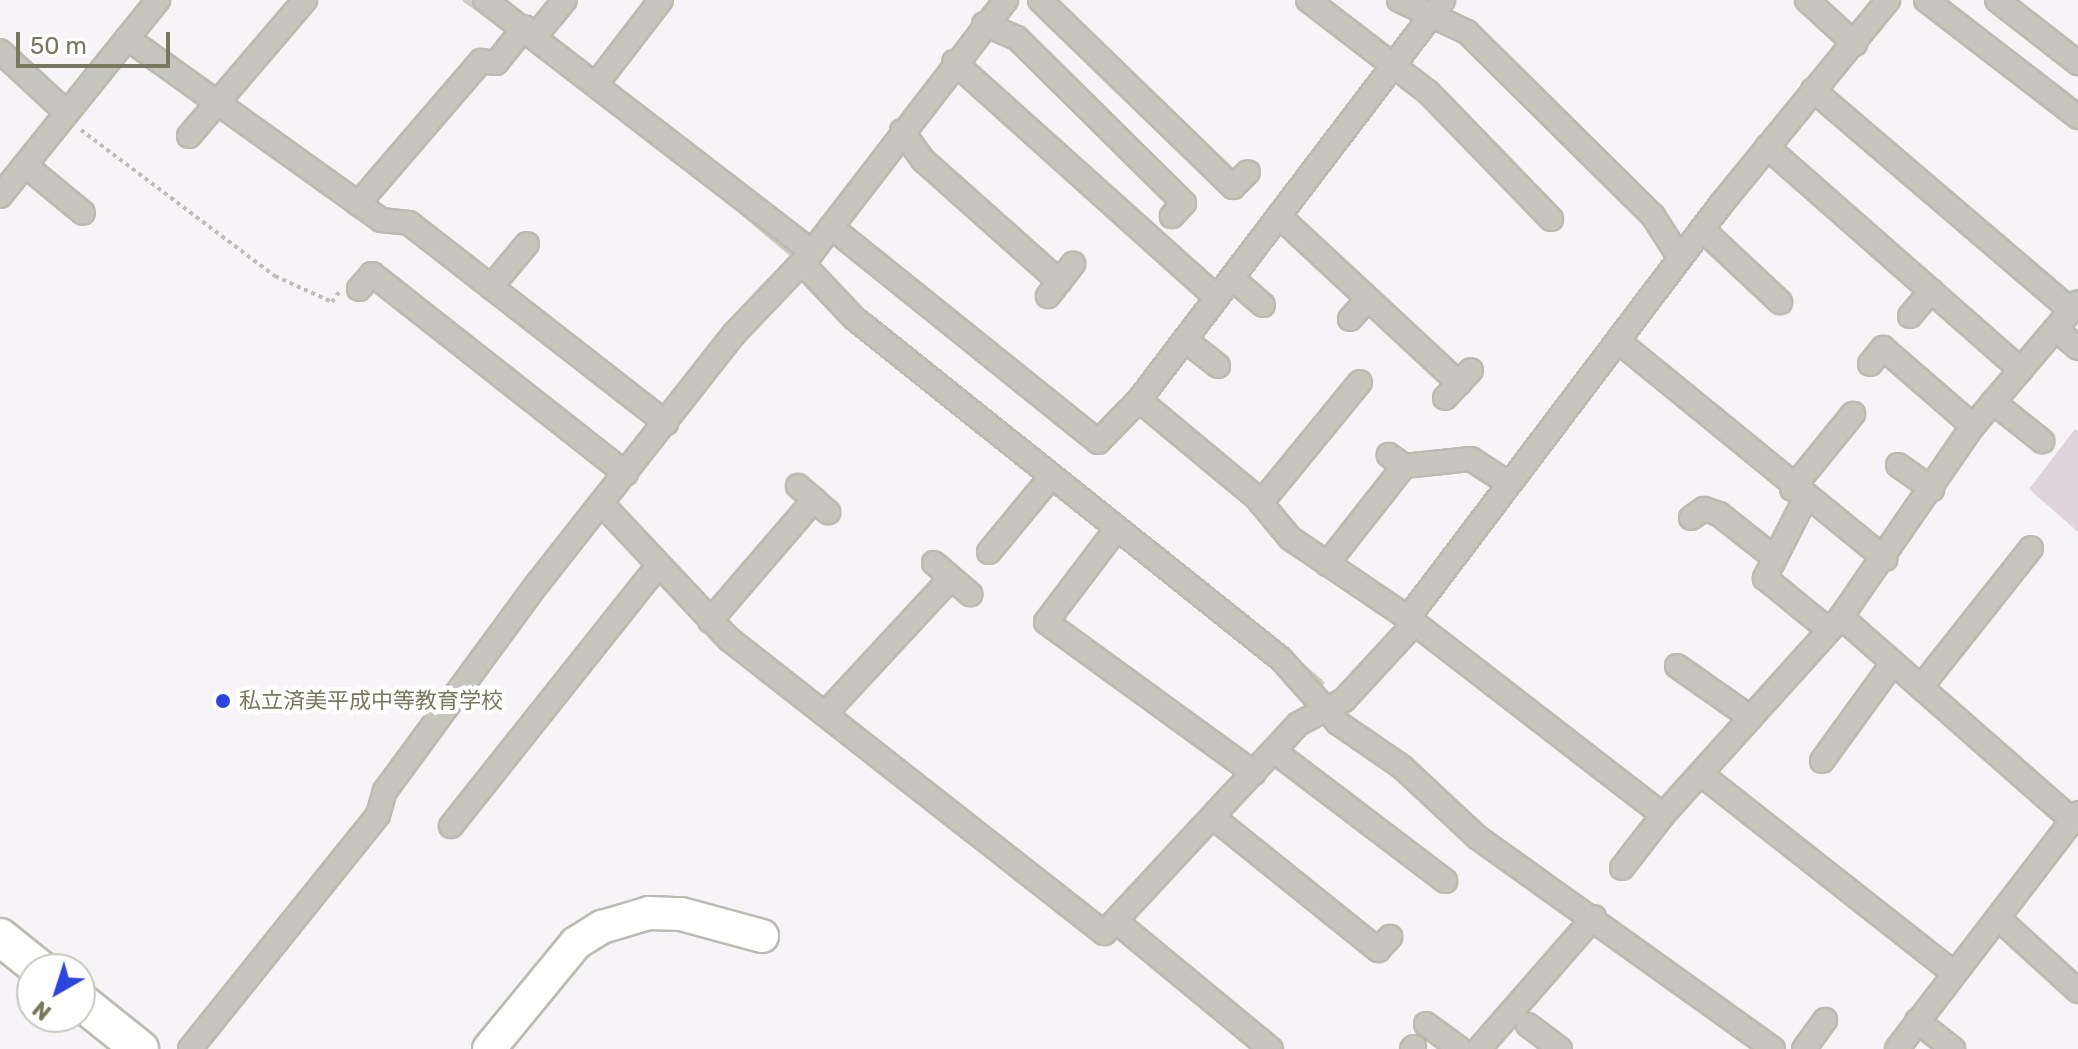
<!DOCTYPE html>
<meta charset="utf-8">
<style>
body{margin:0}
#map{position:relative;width:2078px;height:1049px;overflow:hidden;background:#f6f4f7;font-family:Rubik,"Noto Sans JP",sans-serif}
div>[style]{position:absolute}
.green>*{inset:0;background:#ded5dc}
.stream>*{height:6px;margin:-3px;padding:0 3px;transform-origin:3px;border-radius:3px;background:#ceccc0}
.path>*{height:4px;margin-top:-2px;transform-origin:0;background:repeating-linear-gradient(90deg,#bcbdb7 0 4px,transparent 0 8px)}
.roads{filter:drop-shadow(2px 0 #babbb1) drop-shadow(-2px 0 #babbb1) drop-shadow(0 2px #babbb1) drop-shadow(0 -2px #babbb1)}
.street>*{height:22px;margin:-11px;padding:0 11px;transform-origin:11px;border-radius:11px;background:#c6c6be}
.secondary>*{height:32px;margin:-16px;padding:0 16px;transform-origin:16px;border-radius:16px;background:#fff}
.primary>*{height:36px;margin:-18px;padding:0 18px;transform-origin:18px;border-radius:18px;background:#fff}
.dots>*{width:22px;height:22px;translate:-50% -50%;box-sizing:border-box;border:4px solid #fff;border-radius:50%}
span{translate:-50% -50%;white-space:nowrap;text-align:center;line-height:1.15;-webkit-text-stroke:8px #fff;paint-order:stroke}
.poi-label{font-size:22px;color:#77785e}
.left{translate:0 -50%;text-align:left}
.north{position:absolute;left:16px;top:953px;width:80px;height:80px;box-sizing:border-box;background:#fff;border:2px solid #c9c9bf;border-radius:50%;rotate:219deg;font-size:22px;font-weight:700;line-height:32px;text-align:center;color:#77785e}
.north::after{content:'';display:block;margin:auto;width:28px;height:36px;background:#2d44de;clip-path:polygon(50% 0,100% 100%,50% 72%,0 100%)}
.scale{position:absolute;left:16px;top:32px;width:154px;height:36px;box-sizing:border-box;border:4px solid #77785e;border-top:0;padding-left:10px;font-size:24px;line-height:28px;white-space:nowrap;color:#77785e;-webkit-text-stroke:6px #fff;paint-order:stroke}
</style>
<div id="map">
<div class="green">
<div style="clip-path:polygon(2075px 429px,2078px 431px,2078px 532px,2029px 489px)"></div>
</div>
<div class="stream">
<div style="left:466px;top:0;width:21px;rotate:35deg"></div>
<div style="left:739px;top:209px;width:70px;rotate:40.3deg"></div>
<div style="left:1255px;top:625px;width:88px;rotate:41.3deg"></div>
</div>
<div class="path">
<div style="left:81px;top:130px;width:243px;rotate:37deg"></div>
<div style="left:275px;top:276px;width:63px;rotate:24.5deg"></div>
<div style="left:332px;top:302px;width:14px;rotate:-54deg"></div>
</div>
<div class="roads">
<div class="street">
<div style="left:485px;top:0;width:413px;rotate:37.6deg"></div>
<div style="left:1040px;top:0;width:269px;rotate:44.1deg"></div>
<div style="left:1233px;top:187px;width:21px;rotate:-45deg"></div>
<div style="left:1308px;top:0;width:151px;rotate:37.5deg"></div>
<div style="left:1428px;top:92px;width:177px;rotate:45.9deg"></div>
<div style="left:1399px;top:0;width:75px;rotate:25.2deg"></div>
<div style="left:1467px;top:32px;width:262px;rotate:44.7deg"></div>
<div style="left:1653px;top:216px;width:50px;rotate:57.3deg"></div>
<div style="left:1443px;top:0;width:502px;rotate:127.23deg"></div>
<div style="left:1139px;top:400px;width:152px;rotate:39.7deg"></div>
<div style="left:1256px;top:497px;width:53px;rotate:50.3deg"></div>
<div style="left:1290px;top:538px;width:143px;rotate:34.1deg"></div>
<div style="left:1408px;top:618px;width:322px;rotate:37.7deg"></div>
<div style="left:1663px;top:815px;width:266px;rotate:-48deg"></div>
<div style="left:1841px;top:617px;width:232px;rotate:-55.4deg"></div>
<div style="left:1973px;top:426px;width:162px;rotate:-49.7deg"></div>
<div style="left:1807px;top:0;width:65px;rotate:42.5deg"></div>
<div style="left:1926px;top:0;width:192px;rotate:37.6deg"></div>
<div style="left:1997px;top:0;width:103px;rotate:37.9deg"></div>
<div style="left:984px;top:24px;width:36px;rotate:23deg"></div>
<div style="left:1017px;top:38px;width:235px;rotate:44.7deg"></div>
<div style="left:1184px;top:203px;width:18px;rotate:133deg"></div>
<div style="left:536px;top:35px;width:45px;rotate:-50.4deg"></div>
<div style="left:127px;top:38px;width:312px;rotate:35.6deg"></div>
<div style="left:381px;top:220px;width:28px;rotate:6deg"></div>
<div style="left:409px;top:223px;width:326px;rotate:37.9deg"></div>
<div style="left:0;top:51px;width:91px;rotate:42.8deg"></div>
<div style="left:954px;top:62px;width:353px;rotate:41.9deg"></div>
<div style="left:597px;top:83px;width:105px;rotate:-52.4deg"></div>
<div style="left:1813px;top:90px;width:339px;rotate:40.5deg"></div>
<div style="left:902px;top:131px;width:36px;rotate:54deg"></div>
<div style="left:923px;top:160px;width:183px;rotate:41.7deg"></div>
<div style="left:189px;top:136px;width:179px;rotate:-49.5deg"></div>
<div style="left:1767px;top:147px;width:338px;rotate:41.3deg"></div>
<div style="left:25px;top:165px;width:75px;rotate:39.6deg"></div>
<div style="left:0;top:196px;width:252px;rotate:-51.1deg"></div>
<div style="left:358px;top:204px;width:189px;rotate:-49.3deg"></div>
<div style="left:481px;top:61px;width:15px;rotate:8deg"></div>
<div style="left:496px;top:63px;width:46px;rotate:-51.1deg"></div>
<div style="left:1279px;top:216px;width:246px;rotate:42.9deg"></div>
<div style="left:831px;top:227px;width:343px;rotate:38.8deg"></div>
<div style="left:1098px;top:442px;width:59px;rotate:-45.7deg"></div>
<div style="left:1702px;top:229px;width:107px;rotate:43.1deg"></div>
<div style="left:802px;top:263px;width:76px;rotate:46.6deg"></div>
<div style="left:854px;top:318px;width:546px;rotate:38.61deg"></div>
<div style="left:1281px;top:659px;width:86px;rotate:48.3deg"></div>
<div style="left:1338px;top:723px;width:78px;rotate:34.5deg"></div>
<div style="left:1402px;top:767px;width:103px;rotate:43deg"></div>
<div style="left:1477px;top:837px;width:364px;rotate:35.6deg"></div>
<div style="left:1232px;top:278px;width:41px;rotate:41.1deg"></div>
<div style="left:491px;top:287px;width:56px;rotate:-50.1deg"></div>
<div style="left:359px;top:289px;width:20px;rotate:-49deg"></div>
<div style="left:372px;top:274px;width:323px;rotate:38.2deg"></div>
<div style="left:1048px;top:296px;width:41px;rotate:-52deg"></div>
<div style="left:1910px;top:316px;width:33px;rotate:-50deg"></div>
<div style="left:1350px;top:319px;width:27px;rotate:-48deg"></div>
<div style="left:2056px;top:329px;width:29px;rotate:41deg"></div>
<div style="left:1185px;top:340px;width:42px;rotate:38.2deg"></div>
<div style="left:1618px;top:341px;width:345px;rotate:39.2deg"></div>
<div style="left:1870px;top:364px;width:21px;rotate:-51deg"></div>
<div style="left:1883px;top:348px;width:119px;rotate:40.9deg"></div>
<div style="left:1445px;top:398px;width:38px;rotate:-47deg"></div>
<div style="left:1993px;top:402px;width:63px;rotate:38.5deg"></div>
<div style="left:1898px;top:465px;width:42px;rotate:35.2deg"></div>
<div style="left:1404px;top:466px;width:67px;rotate:-6deg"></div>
<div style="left:1471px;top:459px;width:44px;rotate:33deg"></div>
<div style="left:798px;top:486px;width:40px;rotate:41deg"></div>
<div style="left:1792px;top:489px;width:97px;rotate:-50.9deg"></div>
<div style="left:1805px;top:499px;width:89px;rotate:116.9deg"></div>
<div style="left:1765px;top:578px;width:79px;rotate:39.3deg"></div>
<div style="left:1261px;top:503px;width:156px;rotate:-50.7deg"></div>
<div style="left:603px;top:505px;width:184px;rotate:46.8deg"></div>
<div style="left:729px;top:639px;width:477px;rotate:38.1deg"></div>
<div style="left:1104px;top:933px;width:285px;rotate:-47.1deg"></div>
<div style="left:1298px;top:724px;width:52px;rotate:-27.6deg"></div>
<div style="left:1344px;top:700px;width:105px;rotate:-47.3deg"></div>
<div style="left:1691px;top:518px;width:16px;rotate:-35deg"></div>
<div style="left:1704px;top:509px;width:16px;rotate:18deg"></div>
<div style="left:1719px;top:514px;width:66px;rotate:38.3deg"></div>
<div style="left:1115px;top:531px;width:114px;rotate:127.2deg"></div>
<div style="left:1046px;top:622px;width:257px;rotate:36deg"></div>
<div style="left:989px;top:552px;width:96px;rotate:-50.5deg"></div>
<div style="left:934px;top:563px;width:48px;rotate:40.7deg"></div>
<div style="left:1327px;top:564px;width:125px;rotate:-51.8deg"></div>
<div style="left:1404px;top:466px;width:19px;rotate:-144deg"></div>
<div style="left:1841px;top:617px;width:308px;rotate:41.3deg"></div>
<div style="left:1408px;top:618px;width:520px;rotate:-52.89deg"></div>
<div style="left:1722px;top:203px;width:262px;rotate:-50.7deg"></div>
<div style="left:710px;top:621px;width:160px;rotate:-49.3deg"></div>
<div style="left:1677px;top:666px;width:90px;rotate:35.1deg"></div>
<div style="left:1921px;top:687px;width:177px;rotate:-51.6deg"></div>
<div style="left:825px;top:714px;width:185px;rotate:-47.2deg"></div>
<div style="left:1274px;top:751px;width:215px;rotate:37.2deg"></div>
<div style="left:1822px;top:761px;width:121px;rotate:-54.1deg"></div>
<div style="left:1702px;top:775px;width:320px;rotate:38.2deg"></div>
<div style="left:1214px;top:818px;width:211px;rotate:38.8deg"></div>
<div style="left:1378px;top:950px;width:18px;rotate:-47deg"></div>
<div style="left:451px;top:826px;width:331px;rotate:-51.5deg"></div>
<div style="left:1622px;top:868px;width:67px;rotate:-52.3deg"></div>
<div style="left:1998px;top:918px;width:108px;rotate:42.4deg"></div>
<div style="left:1118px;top:923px;width:198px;rotate:39.5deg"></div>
<div style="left:1917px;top:1021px;width:46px;rotate:37.9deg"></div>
<div style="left:1426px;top:1024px;width:42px;rotate:36.3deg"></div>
<div style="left:1528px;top:1025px;width:40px;rotate:37deg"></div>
<div style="left:190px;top:1049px;width:300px;rotate:-51.2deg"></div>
<div style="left:378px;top:815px;width:25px;rotate:-74deg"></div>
<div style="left:385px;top:791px;width:258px;rotate:-53.7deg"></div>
<div style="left:538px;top:583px;width:317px;rotate:-51.8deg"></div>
<div style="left:734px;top:334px;width:113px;rotate:-46.4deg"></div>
<div style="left:812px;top:252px;width:318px;rotate:-52.4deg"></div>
<div style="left:1412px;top:1049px;width:3px;rotate:-45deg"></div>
<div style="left:1479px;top:1049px;width:175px;rotate:-48.9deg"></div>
<div style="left:1804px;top:1049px;width:36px;rotate:-54deg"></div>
<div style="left:1897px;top:1049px;width:297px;rotate:-52.5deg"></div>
</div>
<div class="secondary">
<div style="left:489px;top:1049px;width:137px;rotate:-50.6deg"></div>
<div style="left:576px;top:943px;width:31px;rotate:-32deg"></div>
<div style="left:602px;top:927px;width:49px;rotate:-16.6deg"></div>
<div style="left:649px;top:913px;width:32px;rotate:2deg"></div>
<div style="left:681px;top:914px;width:84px;rotate:15.2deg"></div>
</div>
<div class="primary">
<div style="left:0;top:937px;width:51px;rotate:38.7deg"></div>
<div style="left:80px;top:1001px;width:77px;rotate:38.7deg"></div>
</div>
</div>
<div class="dots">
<div style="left:223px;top:701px;background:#2d44de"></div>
</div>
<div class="poi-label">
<span class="left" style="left:239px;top:701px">私立済美平成中等教育学校</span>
</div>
<div class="north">N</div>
<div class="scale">50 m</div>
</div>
